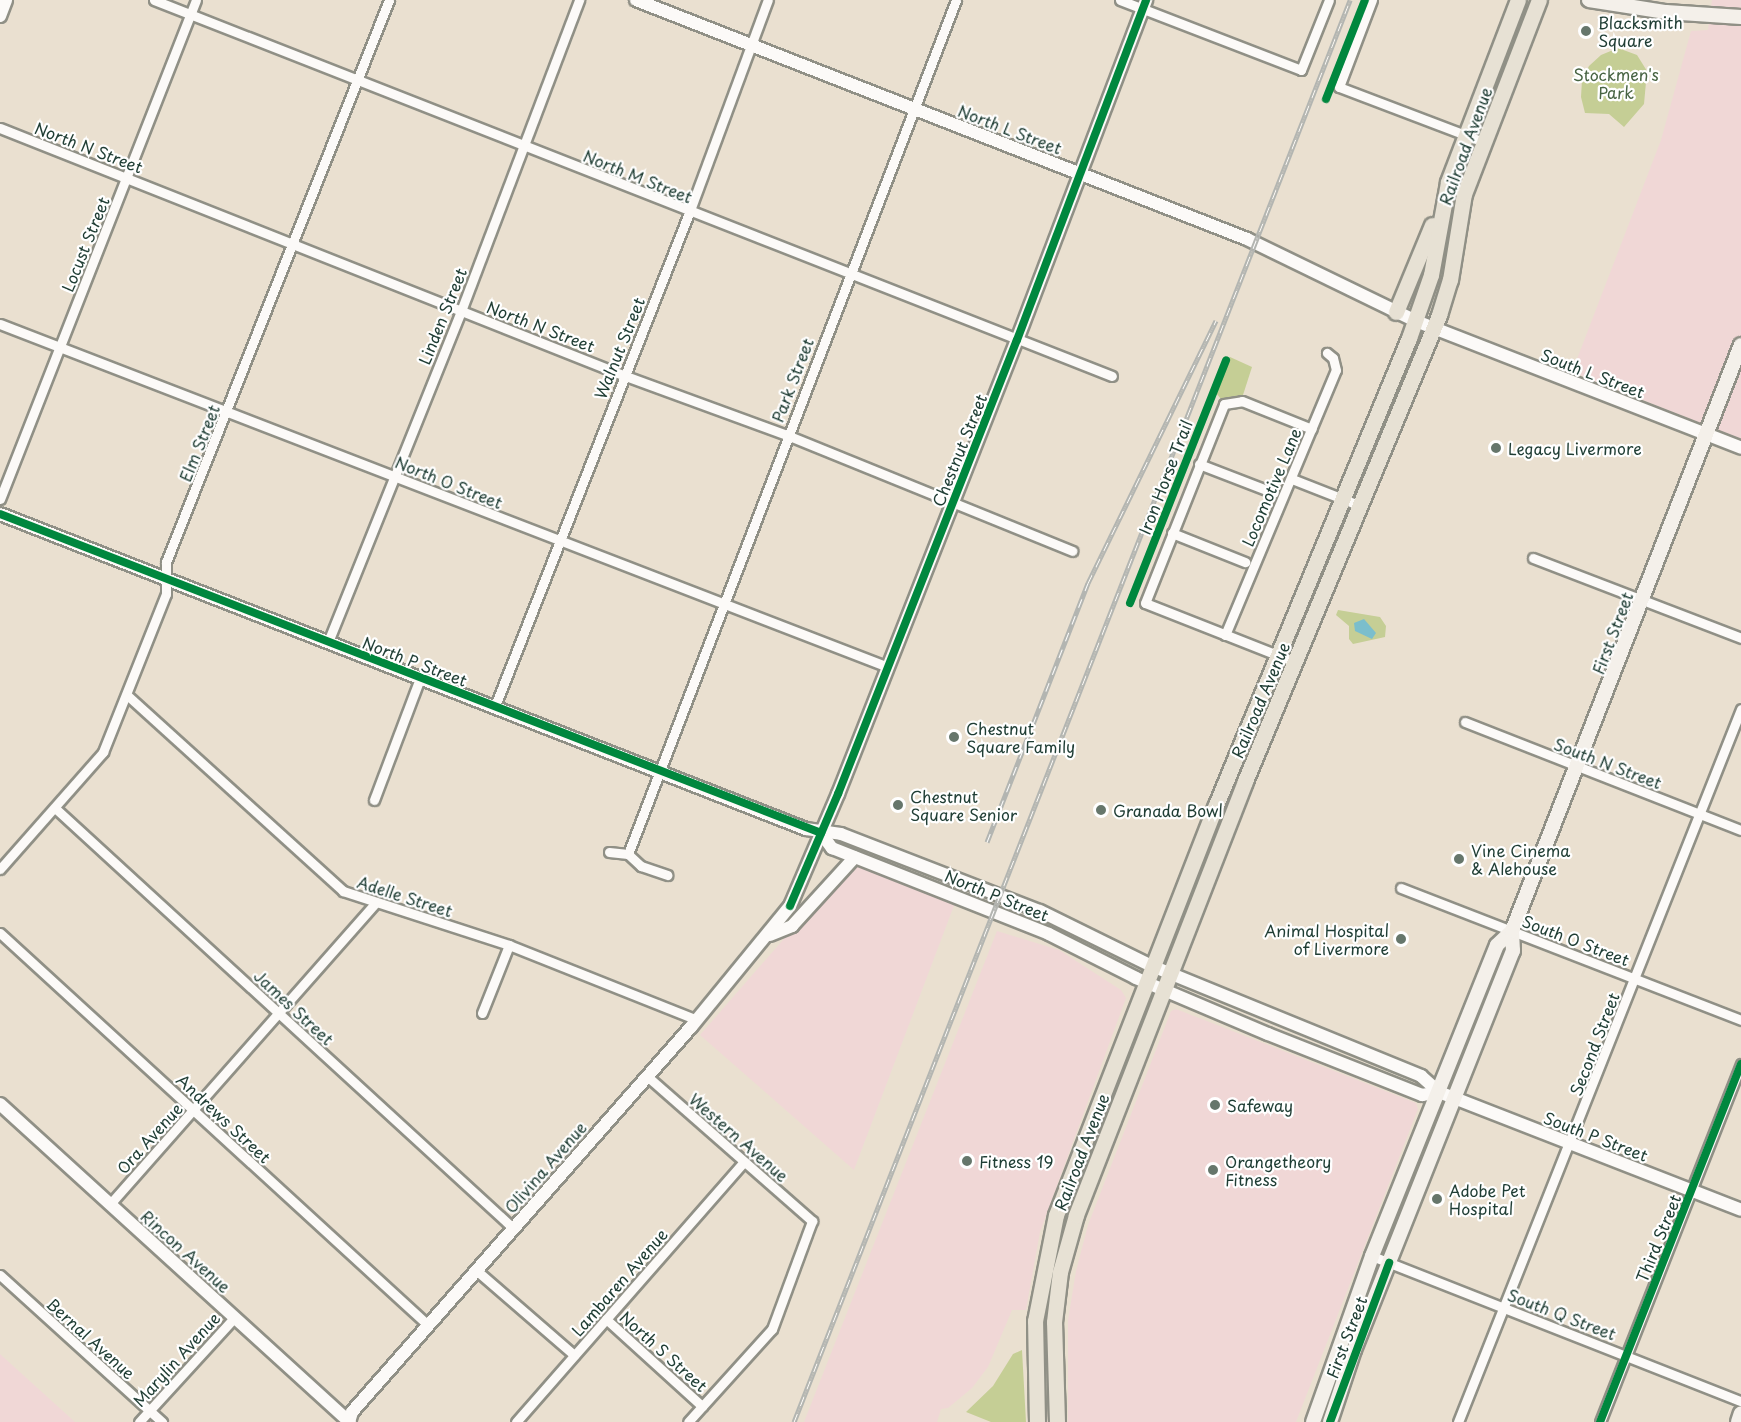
<!DOCTYPE html>
<style>
body{margin:0}
#map{position:relative;width:1741px;height:1422px;overflow:hidden;background:#eae0d0;font-family:"Playpen Sans",sans-serif}
div>[style]{position:absolute}
.built>*{inset:0;background:#f0d7d6}
.green>*{inset:0;background:#c5ce95}
.water>*{inset:0;background:#7bbecc}
.roads{filter:drop-shadow(2px 0 #909086) drop-shadow(-2px 0 #909086) drop-shadow(0 2px #909086) drop-shadow(0 -2px #909086)}
.minor>*{height:9px;margin:-4.5px;padding:0 4.5px;transform-origin:4.5px;border-radius:4.5px;background:#fcfaf8}
.tertiary>*{height:12px;margin:-6px;padding:0 6px;transform-origin:6px;border-radius:6px;background:#fcfaf8}
.secondary>*{height:14px;margin:-7px;padding:0 7px;transform-origin:7px;border-radius:7px;background:#f4f0ea}
.primary>*{height:15px;margin:-7.5px;padding:0 7.5px;transform-origin:7.5px;border-radius:7.5px;background:#e7e1d4}
.rail>*{height:5px;margin-top:-2.5px;transform-origin:0;background:repeating-linear-gradient(90deg,#fff 0 9px,#b3b5b1 0 18px);box-sizing:border-box;border-block:2px solid #b3b5b1}
.cycleway>*{height:8px;margin:-4px;padding:0 4px;transform-origin:4px;border-radius:4px;background:#00873e}
.dots>*{width:16px;height:16px;translate:-50% -50%;box-sizing:border-box;border:3px solid #fff;border-radius:50%}
span{translate:-50% -50%;white-space:nowrap;text-align:center;line-height:1.15;-webkit-text-stroke:4.5px #fff;paint-order:stroke}
.poi-label{font-size:16px;color:#1f3d34}
.left{translate:0 -50%;text-align:left}
.right{translate:-100% -50%;text-align:right}
.park-label{font-size:16px;color:#486443}
.street-label{font-size:16px;color:#1f3d34}
</style>
<div id="map">
<div class="built">
<div style="clip-path:polygon(1712px 0,1741px 0,1741px 439px,1572px 372px,1661px 140px,1691px 31px,1708px 30px)"></div>
<div style="clip-path:polygon(853px 864px,955px 903px,854px 1170px,700px 1035px,843px 871px)"></div>
<div style="clip-path:polygon(997px 931px,1059px 950px,1121px 990px,1126px 998px,1040px 1232px,1026px 1310px,1012px 1310px,988px 1367px,972px 1388px,948px 1408px,941px 1409px,937px 1422px,804px 1422px)"></div>
<div style="clip-path:polygon(1176px 1009px,1416px 1103px,1418px 1109px,1296px 1422px,1068px 1422px,1068px 1320px,1076px 1271px,1088px 1225px,1171px 1011px)"></div>
<div style="clip-path:polygon(0 1354px,75px 1422px,0 1422px)"></div>
</div>
<div class="green">
<div style="clip-path:polygon(1618px 48px,1637px 55px,1647px 71px,1644px 104px,1624px 127px,1609px 114px,1585px 113px,1581px 97px,1582px 80px,1589px 66px,1601px 55px)"></div>
<div style="clip-path:polygon(1230px 357px,1252px 367px,1243px 395px,1221px 399px,1216px 393px)"></div>
<div style="clip-path:polygon(1338px 610px,1380px 617px,1386px 626px,1385px 637px,1353px 644px,1349px 639px,1349px 626px,1336px 615px)"></div>
<div style="clip-path:polygon(1022px 1350px,1026px 1422px,991px 1422px,966px 1412px,993px 1386px,1013px 1354px)"></div>
</div>
<div class="water">
<div style="clip-path:polygon(1364px 619px,1376px 633px,1372px 639px,1355px 631px,1354px 623px)"></div>
</div>
<div class="roads">
<div class="minor">
<div style="left:154px;top:0;width:1029px;rotate:21.43deg"></div>
<div style="left:1120px;top:0;width:194px;rotate:21.1deg"></div>
<div style="left:1301px;top:70px;width:75px;rotate:-68.2deg"></div>
<div style="left:1372px;top:0;width:93px;rotate:110.8deg"></div>
<div style="left:1339px;top:87px;width:155px;rotate:20.8deg"></div>
<div style="left:0;top:128px;width:670px;rotate:21.63deg"></div>
<div style="left:623px;top:375px;width:175px;rotate:20.1deg"></div>
<div style="left:787px;top:435px;width:308px;rotate:22.1deg"></div>
<div style="left:0;top:324px;width:952px;rotate:21.12deg"></div>
<div style="left:1199px;top:464px;width:80px;rotate:21.1deg"></div>
<div style="left:1292px;top:479px;width:74px;rotate:21.4deg"></div>
<div style="left:0;top:499px;width:536px;rotate:-68.56deg"></div>
<div style="left:1172px;top:533px;width:79px;rotate:21.7deg"></div>
<div style="left:1533px;top:558px;width:223px;rotate:21deg"></div>
<div style="left:1225px;top:635px;width:287px;rotate:-67.3deg"></div>
<div style="left:1336px;top:370px;width:12px;rotate:-104deg"></div>
<div style="left:1333px;top:358px;width:8px;rotate:-140deg"></div>
<div style="left:328px;top:642px;width:357px;rotate:-68.1deg"></div>
<div style="left:461px;top:311px;width:333px;rotate:-69.2deg"></div>
<div style="left:1295px;top:662px;width:161px;rotate:-158.5deg"></div>
<div style="left:1145px;top:603px;width:214px;rotate:-68.3deg"></div>
<div style="left:1224px;top:404px;width:18px;rotate:-9deg"></div>
<div style="left:1242px;top:401px;width:75px;rotate:21.8deg"></div>
<div style="left:127px;top:695px;width:292px;rotate:42.2deg"></div>
<div style="left:343px;top:891px;width:175px;rotate:18deg"></div>
<div style="left:509px;top:945px;width:202px;rotate:21.7deg"></div>
<div style="left:495px;top:706px;width:530px;rotate:-68.52deg"></div>
<div style="left:689px;top:213px;width:227px;rotate:-69.7deg"></div>
<div style="left:1465px;top:722px;width:296px;rotate:21.4deg"></div>
<div style="left:374px;top:800px;width:130px;rotate:-69.3deg"></div>
<div style="left:55px;top:808px;width:621px;rotate:42.52deg"></div>
<div style="left:609px;top:852px;width:19px;rotate:6deg"></div>
<div style="left:628px;top:854px;width:18px;rotate:43deg"></div>
<div style="left:641px;top:866px;width:28px;rotate:19deg"></div>
<div style="left:628px;top:854px;width:915px;rotate:-68.99deg"></div>
<div style="left:0;top:869px;width:156px;rotate:-48.6deg"></div>
<div style="left:103px;top:752px;width:170px;rotate:-68.3deg"></div>
<div style="left:166px;top:594px;width:32px;rotate:-90deg"></div>
<div style="left:166px;top:562px;width:605px;rotate:-68.36deg"></div>
<div style="left:1401px;top:888px;width:365px;rotate:21.2deg"></div>
<div style="left:0;top:933px;width:580px;rotate:42.49deg"></div>
<div style="left:482px;top:1013px;width:73px;rotate:-68.3deg"></div>
<div style="left:647px;top:1076px;width:220px;rotate:41.3deg"></div>
<div style="left:812px;top:1221px;width:115px;rotate:110.3deg"></div>
<div style="left:772px;top:1329px;width:125px;rotate:132.1deg"></div>
<div style="left:110px;top:1204px;width:402px;rotate:-48.6deg"></div>
<div style="left:1372px;top:1256px;width:396px;rotate:21.5deg"></div>
<div style="left:476px;top:1270px;width:130px;rotate:40.9deg"></div>
<div style="left:0;top:1275px;width:219px;rotate:42.2deg"></div>
<div style="left:606px;top:1319px;width:130px;rotate:42.2deg"></div>
<div style="left:139px;top:1422px;width:142px;rotate:-47.6deg"></div>
<div style="left:516px;top:1422px;width:346px;rotate:-48.8deg"></div>
<div style="left:1458px;top:1422px;width:767px;rotate:-68.35deg"></div>
<div style="left:1600px;top:1422px;width:385px;rotate:-68.5deg"></div>
</div>
<div class="tertiary">
<div style="left:636px;top:0;width:656px;rotate:21.36deg"></div>
<div style="left:1247px;top:239px;width:188px;rotate:25.9deg"></div>
<div style="left:1416px;top:321px;width:349px;rotate:21.3deg"></div>
<div style="left:0;top:16px;width:17px;rotate:-69deg"></div>
<div style="left:0;top:514px;width:865px;rotate:21.35deg"></div>
<div style="left:806px;top:829px;width:35px;rotate:8deg"></div>
<div style="left:841px;top:834px;width:213px;rotate:21.2deg"></div>
<div style="left:1040px;top:911px;width:125px;rotate:26.2deg"></div>
<div style="left:1152px;top:966px;width:291px;rotate:22.2deg"></div>
<div style="left:1421px;top:1076px;width:24px;rotate:42deg"></div>
<div style="left:1439px;top:1092px;width:324px;rotate:21.3deg"></div>
<div style="left:821px;top:833px;width:19px;rotate:54deg"></div>
<div style="left:832px;top:848px;width:233px;rotate:21.6deg"></div>
<div style="left:1049px;top:934px;width:97px;rotate:26.8deg"></div>
<div style="left:1136px;top:978px;width:143px;rotate:23deg"></div>
<div style="left:1268px;top:1034px;width:166px;rotate:21.6deg"></div>
<div style="left:1422px;top:1095px;width:17px;rotate:-10deg"></div>
<div style="left:770px;top:935px;width:24px;rotate:-22deg"></div>
<div style="left:792px;top:926px;width:93px;rotate:-47.6deg"></div>
<div style="left:0;top:1104px;width:473px;rotate:42.3deg"></div>
<div style="left:349px;top:1422px;width:10px;rotate:-73deg"></div>
<div style="left:352px;top:1412px;width:513px;rotate:-48.64deg"></div>
<div style="left:691px;top:1027px;width:156px;rotate:-50.7deg"></div>
<div style="left:790px;top:906px;width:122px;rotate:-66.8deg"></div>
<div style="left:838px;top:794px;width:488px;rotate:-68.5deg"></div>
<div style="left:1017px;top:340px;width:364px;rotate:-69.2deg"></div>
</div>
<div class="secondary">
<div style="left:1589px;top:0;width:78px;rotate:8.9deg"></div>
<div style="left:1666px;top:12px;width:75px;rotate:3.8deg"></div>
<div style="left:1313px;top:1422px;width:176px;rotate:-70.4deg"></div>
<div style="left:1372px;top:1256px;width:335px;rotate:-68.1deg"></div>
<div style="left:1497px;top:945px;width:21px;rotate:-43deg"></div>
<div style="left:1330px;top:1422px;width:76px;rotate:-71.6deg"></div>
<div style="left:1354px;top:1350px;width:430px;rotate:-68.3deg"></div>
<div style="left:1513px;top:951px;width:20px;rotate:-93deg"></div>
<div style="left:1512px;top:931px;width:629px;rotate:-68.66deg"></div>
<div style="left:1738px;top:1422px;width:9px;rotate:-72deg"></div>
</div>
<div class="primary">
<div style="left:1396px;top:312px;width:94px;rotate:-67.5deg"></div>
<div style="left:1037px;top:1422px;width:101px;rotate:-91.1deg"></div>
<div style="left:1035px;top:1321px;width:108px;rotate:-78.8deg"></div>
<div style="left:1056px;top:1215px;width:440px;rotate:-68.7deg"></div>
<div style="left:1216px;top:805px;width:505px;rotate:-67.55deg"></div>
<div style="left:1409px;top:338px;width:67px;rotate:-70.8deg"></div>
<div style="left:1431px;top:275px;width:95px;rotate:-79.6deg"></div>
<div style="left:1448px;top:182px;width:195px;rotate:-69deg"></div>
<div style="left:1057px;top:1422px;width:100px;rotate:-91.7deg"></div>
<div style="left:1054px;top:1322px;width:50px;rotate:-83.2deg"></div>
<div style="left:1060px;top:1272px;width:59px;rotate:-74.3deg"></div>
<div style="left:1076px;top:1215px;width:466px;rotate:-68.7deg"></div>
<div style="left:1245px;top:781px;width:505px;rotate:-67.4deg"></div>
<div style="left:1439px;top:315px;width:37px;rotate:-73deg"></div>
<div style="left:1450px;top:280px;width:87px;rotate:-80.8deg"></div>
<div style="left:1464px;top:194px;width:208px;rotate:-68.9deg"></div>
</div>
</div>
<div class="rail">
<div style="left:987px;top:842px;width:278px;rotate:-68.7deg"></div>
<div style="left:1088px;top:583px;width:292px;rotate:-64deg"></div>
<div style="left:794px;top:1422px;width:1527px;rotate:-68.64deg"></div>
</div>
<div class="cycleway">
<div style="left:1326px;top:99px;width:106px;rotate:-68.5deg"></div>
<div style="left:0;top:514px;width:881px;rotate:21.23deg"></div>
<div style="left:1130px;top:603px;width:261px;rotate:-68.4deg"></div>
<div style="left:790px;top:906px;width:122px;rotate:-66.8deg"></div>
<div style="left:838px;top:794px;width:488px;rotate:-68.5deg"></div>
<div style="left:1017px;top:340px;width:364px;rotate:-69.2deg"></div>
<div style="left:1330px;top:1422px;width:170px;rotate:-69.6deg"></div>
<div style="left:1600px;top:1422px;width:385px;rotate:-68.5deg"></div>
</div>
<div class="dots">
<div style="left:1586px;top:31px;background:#66766b"></div>
<div style="left:1496px;top:448px;background:#66766b"></div>
<div style="left:954px;top:737px;background:#66766b"></div>
<div style="left:898px;top:805px;background:#66766b"></div>
<div style="left:1101px;top:810px;background:#66766b"></div>
<div style="left:1459px;top:859px;background:#66766b"></div>
<div style="left:1401px;top:939px;background:#66766b"></div>
<div style="left:1215px;top:1105px;background:#66766b"></div>
<div style="left:967px;top:1161px;background:#66766b"></div>
<div style="left:1213px;top:1170px;background:#66766b"></div>
<div style="left:1437px;top:1199px;background:#66766b"></div>
</div>
<div class="poi-label">
<span class="left" style="left:1598px;top:31px">Blacksmith<br>Square</span>
<span class="left" style="left:1508px;top:448px">Legacy Livermore</span>
<span class="left" style="left:966px;top:737px">Chestnut<br>Square Family</span>
<span class="left" style="left:910px;top:805px">Chestnut<br>Square Senior</span>
<span class="left" style="left:1113px;top:810px">Granada Bowl</span>
<span class="left" style="left:1471px;top:859px">Vine Cinema<br>&amp; Alehouse</span>
<span class="right" style="left:1389px;top:939px">Animal Hospital<br>of Livermore</span>
<span class="left" style="left:1227px;top:1105px">Safeway</span>
<span class="left" style="left:979px;top:1161px">Fitness 19</span>
<span class="left" style="left:1225px;top:1170px">Orangetheory<br>Fitness</span>
<span class="left" style="left:1449px;top:1199px">Adobe Pet<br>Hospital</span>
</div>
<div class="park-label">
<span style="left:1616px;top:83px">Stockmen's<br>Park</span>
</div>
<div class="street-label">
<span style="left:1010px;top:129px;rotate:21deg">North L Street</span>
<span style="left:1465px;top:146px;rotate:-70deg">Railroad Avenue</span>
<span style="left:89px;top:147px;rotate:21deg">North N Street</span>
<span style="left:638px;top:176px;rotate:22deg">North M Street</span>
<span style="left:85px;top:244px;rotate:-68deg">Locust Street</span>
<span style="left:442px;top:316px;rotate:-68deg">Linden Street</span>
<span style="left:541px;top:326px;rotate:21deg">North N Street</span>
<span style="left:619px;top:348px;rotate:-68deg">Walnut Street</span>
<span style="left:1593px;top:373px;rotate:21deg">South L Street</span>
<span style="left:792px;top:380px;rotate:-69deg">Park Street</span>
<span style="left:199px;top:443px;rotate:-68deg">Elm Street</span>
<span style="left:959px;top:450px;rotate:-68deg">Chestnut Street</span>
<span style="left:1165px;top:477px;rotate:-69deg">Iron Horse Trail</span>
<span style="left:449px;top:482px;rotate:22deg">North O Street</span>
<span style="left:1271px;top:487px;rotate:-67deg">Locomotive Lane</span>
<span style="left:1612px;top:633px;rotate:-69deg">First Street</span>
<span style="left:415px;top:661px;rotate:21deg">North P Street</span>
<span style="left:1260px;top:700px;rotate:-67deg">Railroad Avenue</span>
<span style="left:1608px;top:763px;rotate:21deg">South N Street</span>
<span style="left:997px;top:895px;rotate:22deg">North P Street</span>
<span style="left:405px;top:896px;rotate:18deg">Adelle Street</span>
<span style="left:1576px;top:940px;rotate:21deg">South O Street</span>
<span style="left:294px;top:1007px;rotate:43deg">James Street</span>
<span style="left:1594px;top:1044px;rotate:-69deg">Second Street</span>
<span style="left:224px;top:1118px;rotate:43deg">Andrews Street</span>
<span style="left:1596px;top:1136px;rotate:21deg">South P Street</span>
<span style="left:739px;top:1137px;rotate:41deg">Western Avenue</span>
<span style="left:149px;top:1138px;rotate:-48deg">Ora Avenue</span>
<span style="left:1081px;top:1152px;rotate:-69deg">Railroad Avenue</span>
<span style="left:545px;top:1167px;rotate:-49deg">Olivina Avenue</span>
<span style="left:1658px;top:1238px;rotate:-68deg">Third Street</span>
<span style="left:186px;top:1251px;rotate:42deg">Rincon Avenue</span>
<span style="left:619px;top:1282px;rotate:-49deg">Lambaren Avenue</span>
<span style="left:1562px;top:1314px;rotate:21deg">South Q Street</span>
<span style="left:1346px;top:1337px;rotate:-69deg">First Street</span>
<span style="left:91px;top:1338px;rotate:42deg">Bernal Avenue</span>
<span style="left:664px;top:1351px;rotate:42deg">North S Street</span>
<span style="left:176px;top:1359px;rotate:-48deg">Marylin Avenue</span>
</div>
</div>
